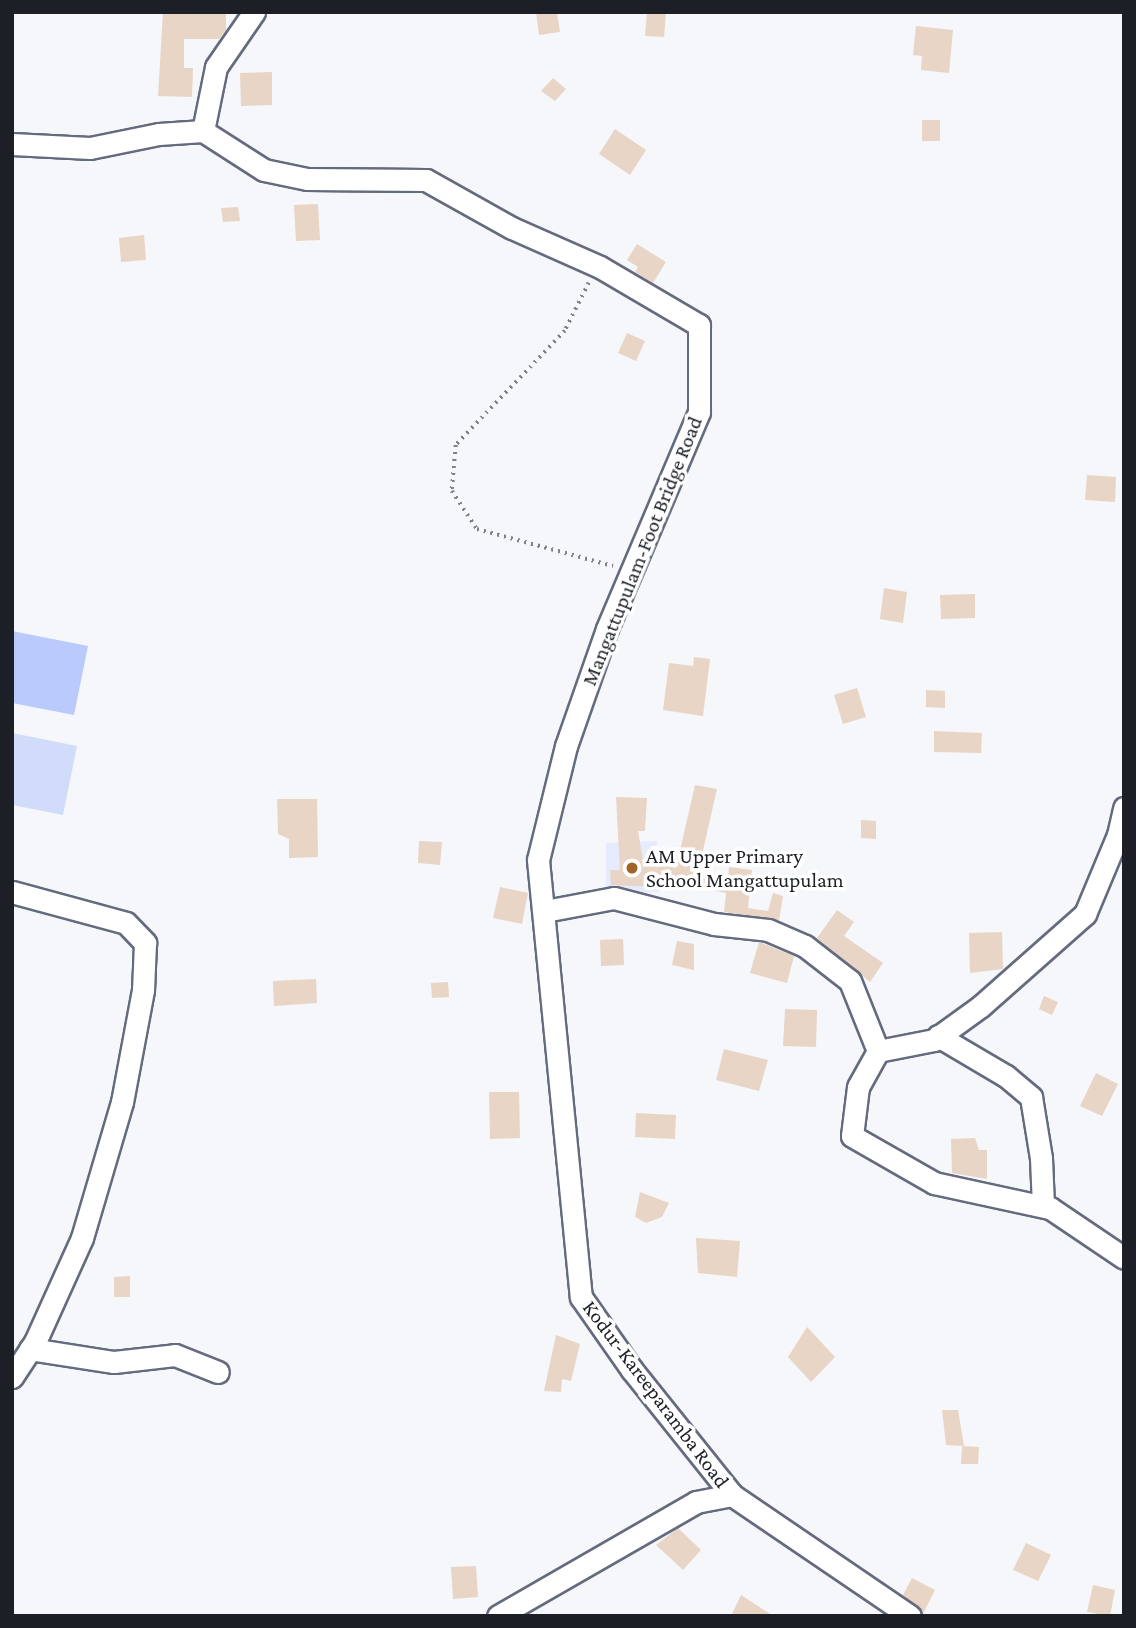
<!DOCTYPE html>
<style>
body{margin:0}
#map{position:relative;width:1136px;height:1628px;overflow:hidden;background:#f5f7fb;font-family:"Crimson Pro",serif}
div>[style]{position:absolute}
.built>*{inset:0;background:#e6ebfd}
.green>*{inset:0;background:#bacafc}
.water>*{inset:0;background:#d1dcfb}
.building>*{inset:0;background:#e8d5c5}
.path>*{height:3.5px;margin-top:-1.75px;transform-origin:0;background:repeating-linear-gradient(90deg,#7e8186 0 2px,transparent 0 7px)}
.roads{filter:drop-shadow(2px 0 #656b7e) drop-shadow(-2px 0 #656b7e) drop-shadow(0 2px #656b7e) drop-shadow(0 -2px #656b7e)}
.minor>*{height:21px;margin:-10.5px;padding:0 10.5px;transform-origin:10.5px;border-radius:10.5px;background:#fff}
.dots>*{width:19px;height:19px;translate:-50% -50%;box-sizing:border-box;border:4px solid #fff;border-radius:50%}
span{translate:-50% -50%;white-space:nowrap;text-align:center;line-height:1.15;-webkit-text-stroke:7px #fff;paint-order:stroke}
.street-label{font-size:21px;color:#1c1f26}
.poi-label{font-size:21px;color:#1c1f26}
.left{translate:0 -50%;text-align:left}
.frame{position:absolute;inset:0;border:14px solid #1c1f26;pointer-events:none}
</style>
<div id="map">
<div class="built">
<div style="clip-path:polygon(657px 841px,659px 892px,606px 894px,606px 843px)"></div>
</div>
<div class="green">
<div style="clip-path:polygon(12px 631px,88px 646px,74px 715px,12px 703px)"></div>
</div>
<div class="water">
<div style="clip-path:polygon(12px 733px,77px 746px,63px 815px,12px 805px)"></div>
</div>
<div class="building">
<div style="clip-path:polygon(163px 12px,226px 12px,226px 30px,219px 39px,184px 39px,184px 68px,193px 68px,192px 97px,158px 96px)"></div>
<div style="clip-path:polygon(536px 12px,557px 12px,560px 32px,539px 35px)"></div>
<div style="clip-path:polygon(647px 12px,666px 12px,664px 37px,645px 36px)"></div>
<div style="clip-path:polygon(916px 26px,953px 30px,949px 73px,921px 70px,922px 56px,913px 55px)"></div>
<div style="clip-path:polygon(272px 72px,272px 105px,241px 106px,240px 73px)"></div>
<div style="clip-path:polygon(553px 78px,566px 89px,555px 101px,541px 91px)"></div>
<div style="clip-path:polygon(922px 120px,940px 120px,940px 141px,922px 141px)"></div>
<div style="clip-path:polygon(615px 129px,646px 150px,630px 175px,599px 154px)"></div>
<div style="clip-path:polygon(318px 204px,320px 240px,296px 241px,294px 205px)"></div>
<div style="clip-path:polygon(238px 207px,240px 221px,223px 222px,221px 208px)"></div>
<div style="clip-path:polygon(144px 235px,146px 260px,121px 262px,119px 238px)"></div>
<div style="clip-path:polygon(637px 244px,666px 262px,653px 283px,635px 272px,638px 267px,627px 260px)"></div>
<div style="clip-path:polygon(627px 333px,645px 341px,636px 361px,618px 353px)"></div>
<div style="clip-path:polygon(1087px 475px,1116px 477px,1115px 502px,1085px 500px)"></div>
<div style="clip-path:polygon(884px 588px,907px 592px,903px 623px,880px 619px)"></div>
<div style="clip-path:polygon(975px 594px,975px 618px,941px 619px,940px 595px)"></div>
<div style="clip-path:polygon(694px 657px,710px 659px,703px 716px,663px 710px,669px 663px,693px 666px)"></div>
<div style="clip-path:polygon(857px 688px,866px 717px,843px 724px,834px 695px)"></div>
<div style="clip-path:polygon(926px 690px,945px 691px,945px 708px,926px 707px)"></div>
<div style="clip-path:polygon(934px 731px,982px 733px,981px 753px,934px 752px)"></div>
<div style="clip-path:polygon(695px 785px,717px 789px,698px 872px,728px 878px,729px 867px,752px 870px,748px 908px,768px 911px,773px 893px,783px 896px,779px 920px,724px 912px,726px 893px,655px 878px,655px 887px,611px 885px,610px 870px,620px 870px,616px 797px,647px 798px,645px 831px,638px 831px,643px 860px,676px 868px)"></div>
<div style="clip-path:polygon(277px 799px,317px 799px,318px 857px,289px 858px,289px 839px,278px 834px)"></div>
<div style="clip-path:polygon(861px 820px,876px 821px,876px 839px,861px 838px)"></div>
<div style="clip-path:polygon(419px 841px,442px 842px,440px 865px,418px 863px)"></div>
<div style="clip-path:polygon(500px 887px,528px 893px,522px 924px,493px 918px)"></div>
<div style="clip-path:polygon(837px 910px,854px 922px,844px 936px,883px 963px,870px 982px,817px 938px)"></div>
<div style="clip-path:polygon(1002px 932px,1003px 969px,970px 973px,969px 933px)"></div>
<div style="clip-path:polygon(623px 939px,624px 965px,601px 966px,600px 940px)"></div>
<div style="clip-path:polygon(677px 941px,694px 944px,694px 970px,672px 965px)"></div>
<div style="clip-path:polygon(759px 942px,794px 956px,787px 983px,750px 973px)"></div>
<div style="clip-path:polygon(316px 979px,317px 1003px,274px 1006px,273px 981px)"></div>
<div style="clip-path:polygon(448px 982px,449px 997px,432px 998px,431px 983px)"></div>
<div style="clip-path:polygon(1044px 996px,1058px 1002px,1052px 1015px,1039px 1009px)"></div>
<div style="clip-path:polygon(785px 1009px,817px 1010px,816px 1047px,783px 1046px)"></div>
<div style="clip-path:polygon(724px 1049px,768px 1060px,759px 1091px,716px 1080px)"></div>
<div style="clip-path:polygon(1096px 1073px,1118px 1084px,1102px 1116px,1080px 1106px)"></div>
<div style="clip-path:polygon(489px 1092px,519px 1092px,520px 1138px,490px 1139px)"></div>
<div style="clip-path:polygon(636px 1113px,676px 1115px,675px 1139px,635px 1137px)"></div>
<div style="clip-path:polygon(975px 1138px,979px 1150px,987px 1150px,987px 1179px,952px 1173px,951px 1139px)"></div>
<div style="clip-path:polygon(640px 1192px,669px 1203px,662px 1217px,646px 1223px,635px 1217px)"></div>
<div style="clip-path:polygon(696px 1238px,740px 1241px,737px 1277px,698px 1273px)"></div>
<div style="clip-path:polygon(130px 1276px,130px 1297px,114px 1297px,114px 1277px)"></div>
<div style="clip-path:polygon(807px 1327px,835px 1357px,811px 1382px,788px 1357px)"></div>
<div style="clip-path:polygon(556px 1335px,580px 1344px,571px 1381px,562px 1379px,561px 1392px,544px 1391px)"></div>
<div style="clip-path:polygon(942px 1410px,958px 1410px,964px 1446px,946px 1445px)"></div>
<div style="clip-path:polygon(962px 1446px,979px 1447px,978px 1464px,961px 1464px)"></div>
<div style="clip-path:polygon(678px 1528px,701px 1550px,683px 1570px,656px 1545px)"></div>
<div style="clip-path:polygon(1026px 1543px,1051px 1555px,1038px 1581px,1013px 1570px)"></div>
<div style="clip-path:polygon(476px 1566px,478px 1597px,453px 1599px,451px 1567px)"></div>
<div style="clip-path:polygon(912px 1578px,935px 1590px,923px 1614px,903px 1595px)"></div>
<div style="clip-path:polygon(1093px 1585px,1115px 1590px,1110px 1616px,1087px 1612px)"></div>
<div style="clip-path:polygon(741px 1595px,773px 1616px,731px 1616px)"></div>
</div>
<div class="path">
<div style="left:589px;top:283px;width:54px;rotate:116.6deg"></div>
<div style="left:565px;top:331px;width:158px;rotate:133.7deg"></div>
<div style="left:456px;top:445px;width:46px;rotate:95deg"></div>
<div style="left:452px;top:491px;width:45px;rotate:56.7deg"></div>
<div style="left:477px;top:529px;width:141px;rotate:15.2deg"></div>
</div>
<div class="roads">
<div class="minor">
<div style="left:203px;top:131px;width:65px;rotate:-78.5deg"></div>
<div style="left:216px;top:67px;width:67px;rotate:-55.4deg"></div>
<div style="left:12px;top:144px;width:78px;rotate:2.9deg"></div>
<div style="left:90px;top:148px;width:70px;rotate:-11.5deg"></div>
<div style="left:159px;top:134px;width:44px;rotate:-3.9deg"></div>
<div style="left:203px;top:131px;width:72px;rotate:32.6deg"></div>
<div style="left:264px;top:170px;width:44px;rotate:11.8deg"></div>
<div style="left:307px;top:179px;width:119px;rotate:0.5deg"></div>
<div style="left:426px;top:180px;width:98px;rotate:29.2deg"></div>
<div style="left:512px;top:228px;width:96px;rotate:23.9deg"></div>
<div style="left:600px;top:267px;width:115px;rotate:30.4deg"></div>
<div style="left:699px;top:325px;width:87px;rotate:90deg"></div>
<div style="left:699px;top:412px;width:236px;rotate:113deg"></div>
<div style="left:607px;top:629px;width:124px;rotate:109.3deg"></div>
<div style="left:566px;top:746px;width:117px;rotate:103.8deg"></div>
<div style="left:538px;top:860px;width:439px;rotate:84.4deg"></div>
<div style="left:581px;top:1297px;width:89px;rotate:55.1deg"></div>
<div style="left:632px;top:1370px;width:160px;rotate:51.3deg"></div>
<div style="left:732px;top:1495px;width:215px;rotate:34.2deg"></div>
<div style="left:12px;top:892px;width:118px;rotate:15.2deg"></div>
<div style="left:126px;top:923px;width:28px;rotate:46deg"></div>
<div style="left:145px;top:943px;width:47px;rotate:92.4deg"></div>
<div style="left:143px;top:990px;width:114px;rotate:100.6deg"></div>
<div style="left:122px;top:1102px;width:142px;rotate:106.4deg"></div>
<div style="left:82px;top:1238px;width:114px;rotate:114.3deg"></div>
<div style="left:35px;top:1342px;width:42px;rotate:123.3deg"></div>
<div style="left:545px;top:911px;width:70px;rotate:-10.7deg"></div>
<div style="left:614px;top:898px;width:103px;rotate:14.6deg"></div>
<div style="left:714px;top:924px;width:54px;rotate:6.3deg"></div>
<div style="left:768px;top:930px;width:40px;rotate:23.4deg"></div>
<div style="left:805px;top:946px;width:57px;rotate:37.9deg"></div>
<div style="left:850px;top:981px;width:75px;rotate:68.2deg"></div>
<div style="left:938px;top:1036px;width:79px;rotate:30.5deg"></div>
<div style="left:1006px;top:1076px;width:33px;rotate:40deg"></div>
<div style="left:1031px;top:1097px;width:62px;rotate:80.7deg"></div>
<div style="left:1041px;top:1158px;width:48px;rotate:87.6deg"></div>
<div style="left:878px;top:1051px;width:41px;rotate:119.1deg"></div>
<div style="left:858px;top:1087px;width:49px;rotate:97deg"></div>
<div style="left:852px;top:1136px;width:95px;rotate:29.8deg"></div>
<div style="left:934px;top:1183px;width:119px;rotate:12.2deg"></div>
<div style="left:1050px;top:1208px;width:89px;rotate:34deg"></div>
<div style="left:878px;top:1051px;width:57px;rotate:-11.1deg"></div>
<div style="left:934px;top:1040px;width:58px;rotate:-35.9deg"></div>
<div style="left:981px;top:1006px;width:139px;rotate:-41.5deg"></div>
<div style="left:1085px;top:914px;width:86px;rotate:-67.3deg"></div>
<div style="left:1118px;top:835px;width:28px;rotate:-77deg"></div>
<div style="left:30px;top:1349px;width:85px;rotate:8.8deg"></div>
<div style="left:114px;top:1362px;width:61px;rotate:-6.5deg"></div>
<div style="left:175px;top:1355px;width:46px;rotate:21.6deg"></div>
<div style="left:498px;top:1616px;width:228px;rotate:-29.9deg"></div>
<div style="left:696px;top:1502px;width:37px;rotate:-11deg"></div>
</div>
</div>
<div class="dots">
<div style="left:632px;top:868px;background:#a16328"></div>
</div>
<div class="street-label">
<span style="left:642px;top:551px;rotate:-68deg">Mangattupulam-Foot Bridge Road</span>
<span style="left:656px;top:1394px;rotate:53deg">Kodur-Kareeparamba Road</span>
</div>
<div class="poi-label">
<span class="left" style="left:646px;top:868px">AM Upper Primary<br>School Mangattupulam</span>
</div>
<div class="frame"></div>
</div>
